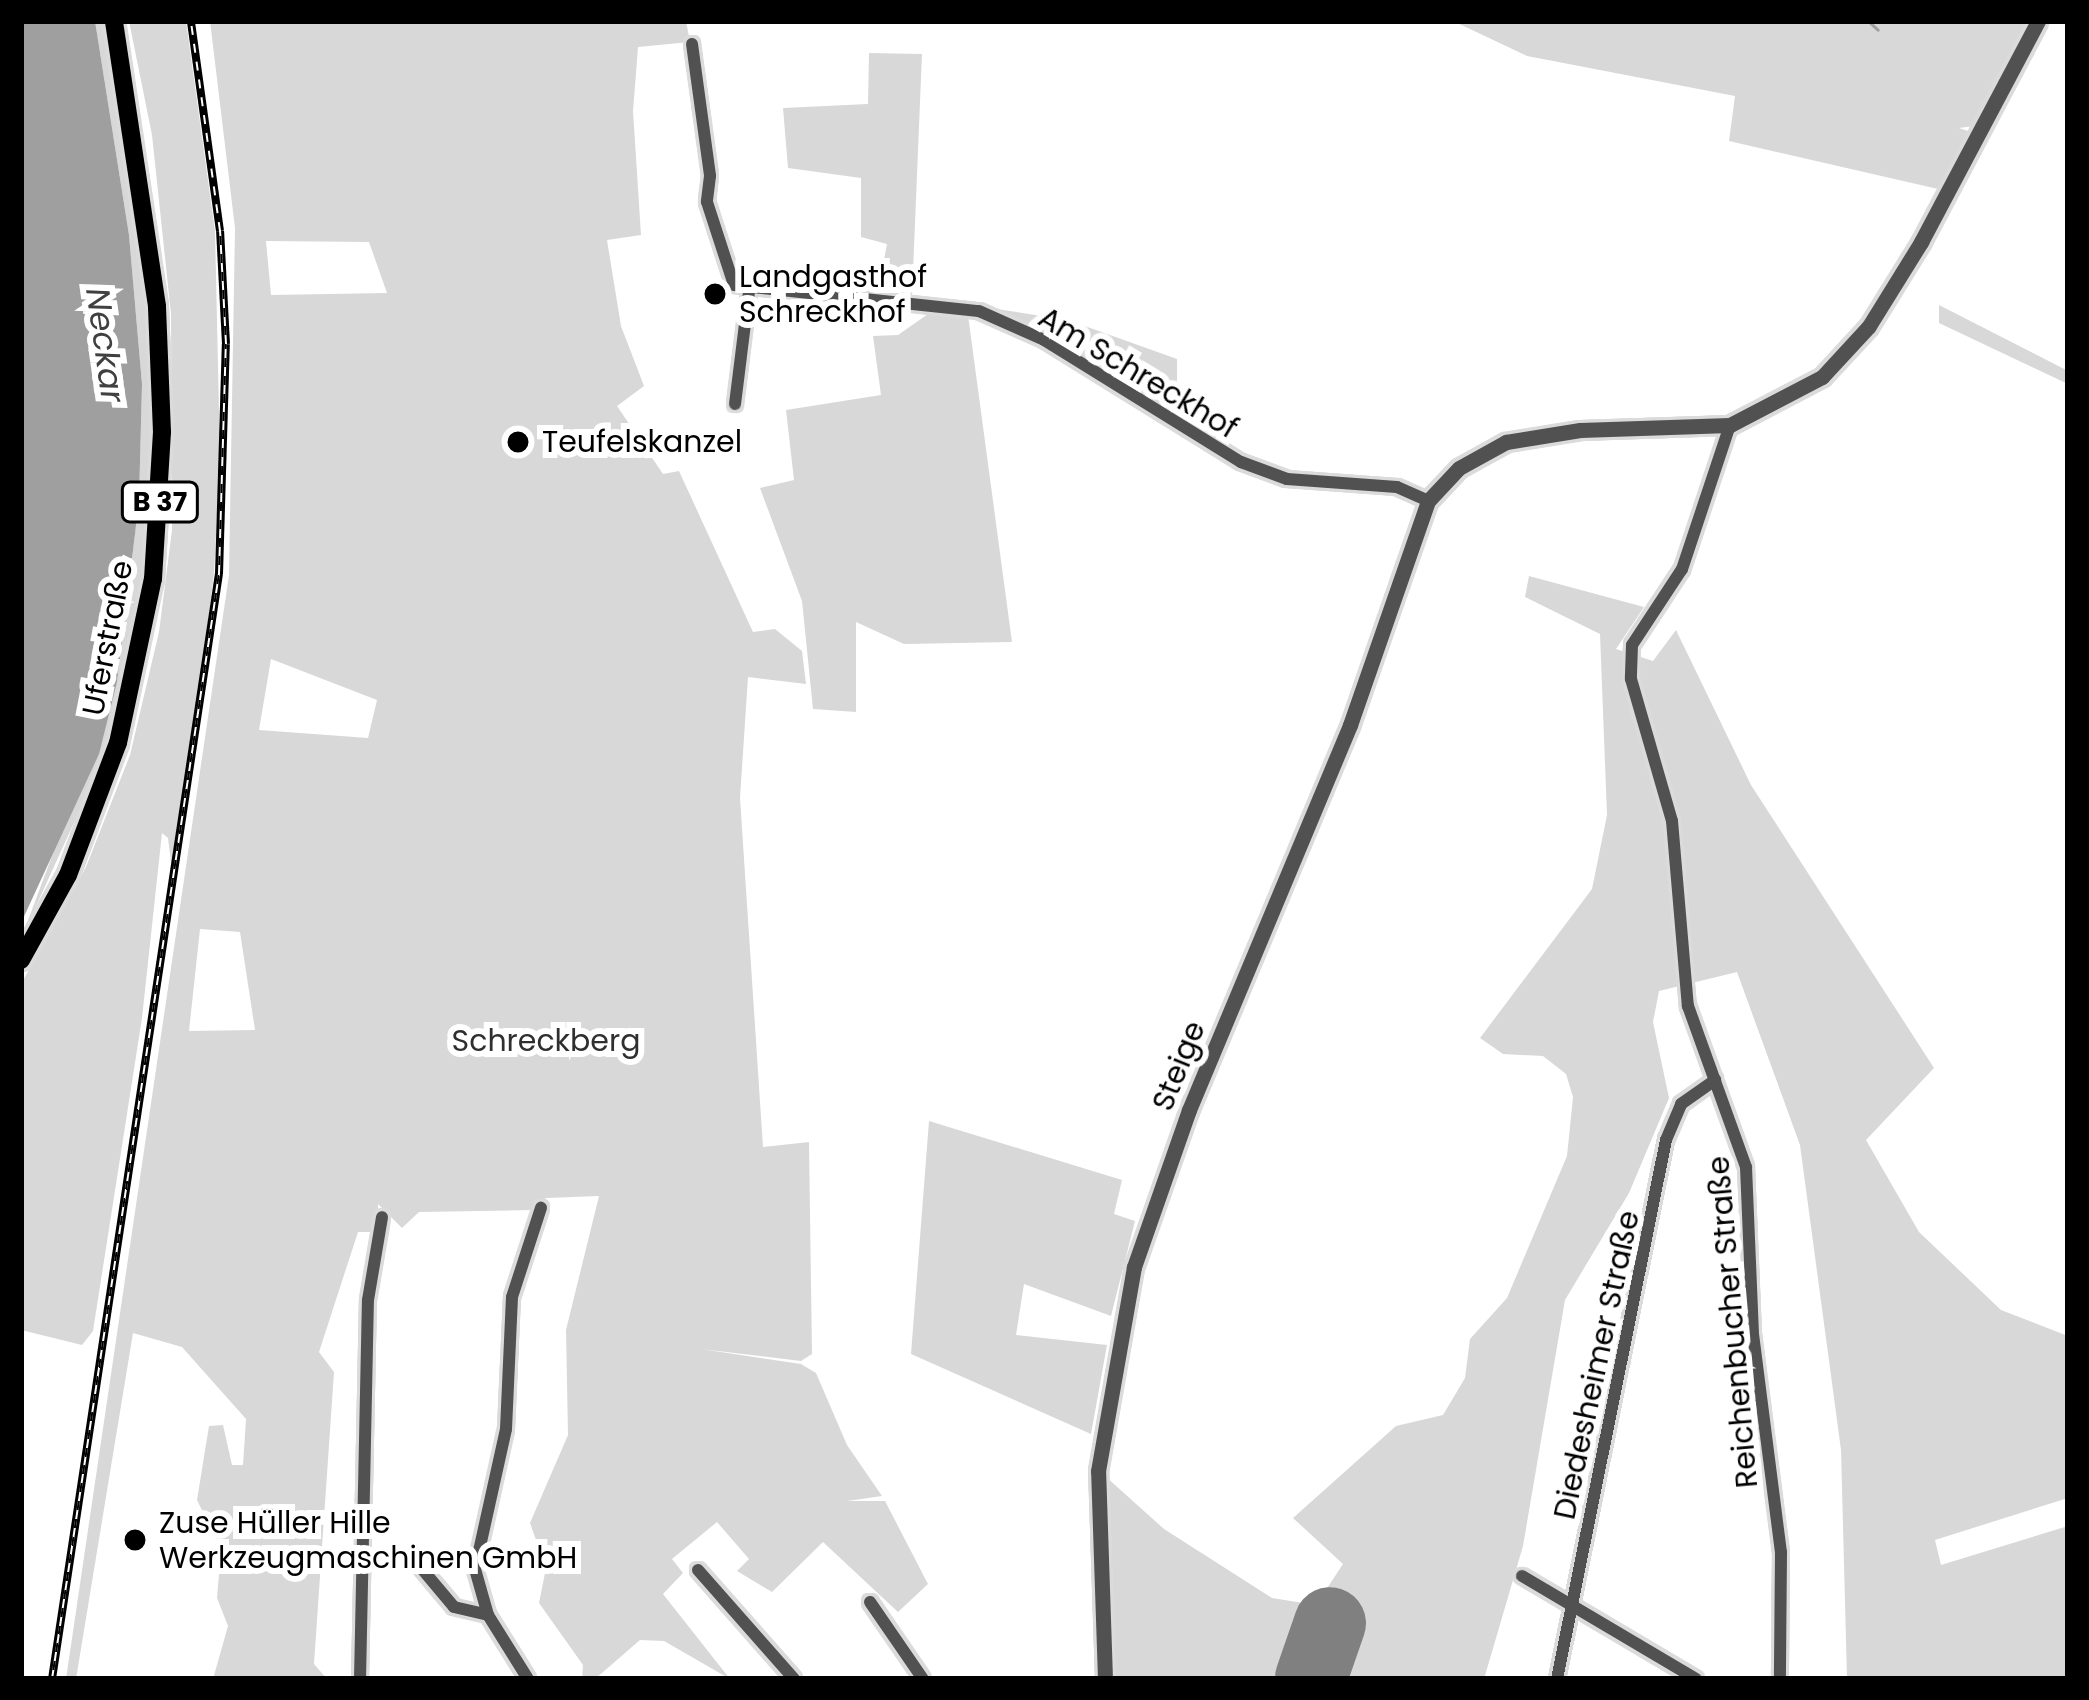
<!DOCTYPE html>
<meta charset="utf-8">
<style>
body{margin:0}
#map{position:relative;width:2089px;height:1700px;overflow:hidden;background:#fff;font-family:Poppins,sans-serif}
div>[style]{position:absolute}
.green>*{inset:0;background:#d8d8d8}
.water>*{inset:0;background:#9f9f9f}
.stream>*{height:3px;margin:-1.5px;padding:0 1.5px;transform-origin:1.5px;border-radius:1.5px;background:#9f9f9f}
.runway>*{height:72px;margin:-36px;padding:0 36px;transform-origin:36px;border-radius:36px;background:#808080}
.roads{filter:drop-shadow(3px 0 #dbdbdb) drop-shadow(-3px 0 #dbdbdb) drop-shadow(0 3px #dbdbdb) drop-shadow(0 -3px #dbdbdb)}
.minor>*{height:12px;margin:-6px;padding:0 6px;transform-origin:6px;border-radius:6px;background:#515151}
.tertiary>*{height:15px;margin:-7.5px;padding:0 7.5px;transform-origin:7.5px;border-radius:7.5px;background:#515151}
.primary>*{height:18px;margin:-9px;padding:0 9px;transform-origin:9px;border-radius:9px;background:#000}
.rail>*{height:8px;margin-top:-4px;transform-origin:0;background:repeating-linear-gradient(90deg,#fff 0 9px,#000 0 18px);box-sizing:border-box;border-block:3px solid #000}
.dots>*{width:33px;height:33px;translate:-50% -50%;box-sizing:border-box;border:6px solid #fff;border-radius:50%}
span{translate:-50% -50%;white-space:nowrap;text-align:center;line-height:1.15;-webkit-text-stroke:12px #fff;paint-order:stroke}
.shield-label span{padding:3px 9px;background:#fff;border:3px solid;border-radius:9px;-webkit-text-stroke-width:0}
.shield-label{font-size:27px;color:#000;font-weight:700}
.poi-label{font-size:30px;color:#000}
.left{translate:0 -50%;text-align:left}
.street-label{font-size:30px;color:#000}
.park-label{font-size:30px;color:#2f2f2f}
.water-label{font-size:33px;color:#404040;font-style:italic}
.frame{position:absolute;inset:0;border:24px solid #000;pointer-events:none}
</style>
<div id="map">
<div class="green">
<div style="clip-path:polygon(95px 21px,104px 21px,125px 140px,152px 362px,150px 500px,144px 571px,109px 746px,21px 939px,117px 682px,139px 501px,142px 384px,129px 235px)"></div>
<div style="clip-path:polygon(129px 21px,186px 21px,215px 231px,220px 456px,214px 574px,185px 801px,173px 879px,168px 838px,162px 833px,142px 1018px,93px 1331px,82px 1345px,21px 1330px,21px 984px,86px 867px,130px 755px,159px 632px,172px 530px,171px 314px,152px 135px)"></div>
<div style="clip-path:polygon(evenodd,210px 21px,686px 21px,690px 42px,638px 47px,633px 111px,641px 235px,607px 240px,621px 326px,644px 386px,617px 406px,663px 474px,679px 471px,753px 632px,775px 629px,802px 651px,806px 684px,748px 677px,740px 798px,763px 1147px,809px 1142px,812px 1354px,801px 1361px,701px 1349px,801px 1364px,816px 1373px,847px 1445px,882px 1496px,847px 1501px,885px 1501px,928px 1584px,898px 1612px,823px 1542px,772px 1592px,737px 1571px,749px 1559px,717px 1522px,672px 1559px,683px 1573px,663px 1594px,730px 1679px,664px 1641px,640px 1640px,595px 1679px,582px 1679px,583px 1665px,539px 1603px,546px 1568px,530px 1523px,568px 1435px,566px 1330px,599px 1196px,546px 1198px,531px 1210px,419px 1212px,402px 1228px,378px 1204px,379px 1232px,358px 1232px,319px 1352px,334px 1372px,314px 1664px,327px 1679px,213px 1679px,228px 1626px,217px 1598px,221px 1550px,197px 1500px,209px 1426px,223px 1425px,232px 1465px,243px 1465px,246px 1419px,182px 1347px,133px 1333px,76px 1679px,66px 1679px,229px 575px,235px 228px,210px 21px,266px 241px,369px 242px,387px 293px,271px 295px,266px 241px,210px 21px,271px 659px,377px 700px,368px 738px,259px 730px,271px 659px,210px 21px,200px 929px,240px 932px,255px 1030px,189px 1031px,200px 929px)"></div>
<div style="clip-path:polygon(1453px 21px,2029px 21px,1982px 125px,1959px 128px,1971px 132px,1919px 236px,1938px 189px,1729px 141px,1735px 96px,1527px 56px)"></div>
<div style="clip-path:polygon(869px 53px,922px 54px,912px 296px,878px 290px,887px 244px,861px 237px,861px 178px,788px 168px,783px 108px,868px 104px)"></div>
<div style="clip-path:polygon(1939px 305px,2068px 371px,2068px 384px,1939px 323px)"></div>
<div style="clip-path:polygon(977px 306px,1068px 320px,1177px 359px,1177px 414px,1071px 346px)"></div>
<div style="clip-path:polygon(928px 314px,968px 315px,1012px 642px,904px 644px,856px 622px,856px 712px,813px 709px,802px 601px,760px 488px,794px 480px,786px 410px,881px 395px,873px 336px,898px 335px)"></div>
<div style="clip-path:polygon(1529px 576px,1644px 607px,1616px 649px,1653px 661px,1676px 630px,1751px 785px,1934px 1068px,1866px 1140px,1919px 1232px,2001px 1310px,2068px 1336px,2068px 1498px,1935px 1540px,1941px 1565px,2068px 1526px,2068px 1679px,1847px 1679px,1841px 1450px,1800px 1145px,1737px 972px,1659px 991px,1653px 1022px,1669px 1098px,1629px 1193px,1565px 1300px,1523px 1546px,1484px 1679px,1106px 1679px,1105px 1476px,1164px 1529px,1272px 1598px,1316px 1605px,1343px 1564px,1293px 1518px,1396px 1426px,1443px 1415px,1465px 1378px,1470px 1339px,1507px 1298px,1567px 1156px,1573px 1097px,1566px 1074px,1543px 1056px,1503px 1054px,1480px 1038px,1592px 889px,1607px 815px,1600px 634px,1525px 597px)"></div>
<div style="clip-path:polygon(929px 1121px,1122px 1180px,1114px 1214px,1135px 1221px,1111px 1316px,1024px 1284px,1016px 1335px,1107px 1345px,1091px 1434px,911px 1354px)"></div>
</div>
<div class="water">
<div style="clip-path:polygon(21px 21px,95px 21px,129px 235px,142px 384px,139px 501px,117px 682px,99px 754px,21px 923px)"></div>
</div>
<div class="stream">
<div style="left:1868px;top:21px;width:13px;rotate:42deg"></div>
</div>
<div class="runway">
<div style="left:1311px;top:1678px;width:58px;rotate:-70.9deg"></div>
</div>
<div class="roads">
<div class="minor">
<div style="left:692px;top:44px;width:133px;rotate:82.2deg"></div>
<div style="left:710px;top:176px;width:26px;rotate:97deg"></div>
<div style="left:707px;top:202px;width:87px;rotate:72deg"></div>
<div style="left:734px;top:285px;width:246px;rotate:6.1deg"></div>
<div style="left:979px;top:311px;width:71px;rotate:24deg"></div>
<div style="left:1044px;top:340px;width:232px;rotate:31.8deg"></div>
<div style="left:1241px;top:462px;width:49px;rotate:20.3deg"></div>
<div style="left:1287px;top:479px;width:110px;rotate:4.2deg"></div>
<div style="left:1397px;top:487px;width:34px;rotate:24deg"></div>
<div style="left:735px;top:404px;width:114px;rotate:-82.9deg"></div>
<div style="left:1730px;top:425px;width:152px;rotate:108.4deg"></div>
<div style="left:1682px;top:569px;width:91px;rotate:123.3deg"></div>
<div style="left:1632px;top:645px;width:34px;rotate:92deg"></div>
<div style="left:1631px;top:679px;width:148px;rotate:73.9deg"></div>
<div style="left:1672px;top:821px;width:186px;rotate:85.1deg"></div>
<div style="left:1688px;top:1006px;width:171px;rotate:70.2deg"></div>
<div style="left:1746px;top:1167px;width:167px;rotate:87.6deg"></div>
<div style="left:1753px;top:1334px;width:220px;rotate:82.7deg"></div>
<div style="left:1781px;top:1552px;width:127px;rotate:90.5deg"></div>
<div style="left:417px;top:1563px;width:57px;rotate:49.9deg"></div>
<div style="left:454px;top:1607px;width:35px;rotate:13deg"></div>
<div style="left:698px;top:1570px;width:145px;rotate:48.6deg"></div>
<div style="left:1522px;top:1576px;width:202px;rotate:30.6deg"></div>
<div style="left:870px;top:1602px;width:93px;rotate:55.5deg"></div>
<div style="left:360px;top:1679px;width:379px;rotate:-88.8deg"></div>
<div style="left:368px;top:1300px;width:84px;rotate:-80.4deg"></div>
<div style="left:528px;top:1679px;width:75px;rotate:-122deg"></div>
<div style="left:488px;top:1615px;width:48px;rotate:-105.8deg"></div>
<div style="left:475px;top:1569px;width:143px;rotate:-77.5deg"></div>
<div style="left:506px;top:1429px;width:132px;rotate:-87.4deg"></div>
<div style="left:512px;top:1297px;width:94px;rotate:-72deg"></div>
<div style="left:1557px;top:1679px;width:550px;rotate:-78.57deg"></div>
<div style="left:1666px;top:1140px;width:39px;rotate:-67deg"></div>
<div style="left:1681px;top:1104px;width:42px;rotate:-35.2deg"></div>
</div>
<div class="tertiary">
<div style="left:1105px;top:1679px;width:208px;rotate:-91.9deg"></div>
<div style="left:1098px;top:1471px;width:207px;rotate:-80deg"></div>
<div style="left:1134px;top:1267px;width:166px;rotate:-70.7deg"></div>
<div style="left:1189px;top:1110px;width:417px;rotate:-67.3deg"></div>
<div style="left:1350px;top:725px;width:237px;rotate:-70.8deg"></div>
<div style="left:1428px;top:501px;width:45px;rotate:-46.8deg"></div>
<div style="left:1459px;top:468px;width:54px;rotate:-29deg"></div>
<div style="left:1506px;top:442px;width:75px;rotate:-9.2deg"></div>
<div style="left:1580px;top:430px;width:150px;rotate:-1.9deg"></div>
<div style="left:1730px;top:425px;width:104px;rotate:-27.6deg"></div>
<div style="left:1822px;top:377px;width:69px;rotate:-47.3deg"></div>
<div style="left:1869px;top:326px;width:99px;rotate:-58.2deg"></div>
<div style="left:1921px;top:242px;width:250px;rotate:-62.1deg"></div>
</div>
<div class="primary">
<div style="left:21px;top:960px;width:97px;rotate:-61.1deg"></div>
<div style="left:68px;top:875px;width:141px;rotate:-69.3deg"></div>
<div style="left:118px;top:743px;width:168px;rotate:-78deg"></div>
<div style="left:153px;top:579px;width:147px;rotate:-86.5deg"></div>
<div style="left:162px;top:432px;width:126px;rotate:-92.3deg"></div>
<div style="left:157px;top:306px;width:288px;rotate:-98.6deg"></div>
</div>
</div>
<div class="rail">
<div style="left:52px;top:1679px;width:1118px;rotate:-81.41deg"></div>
<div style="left:219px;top:574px;width:230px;rotate:-88.3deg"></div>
<div style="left:226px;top:344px;width:113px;rotate:-93deg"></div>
<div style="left:220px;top:231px;width:212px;rotate:-97.9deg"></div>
</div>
<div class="dots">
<div style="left:715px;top:294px;background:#000"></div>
<div style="left:518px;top:442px;background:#000"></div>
<div style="left:135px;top:1540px;background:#000"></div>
</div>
<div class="shield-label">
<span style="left:160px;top:502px">B 37</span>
</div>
<div class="poi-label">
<span class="left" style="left:739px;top:294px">Landgasthof<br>Schreckhof</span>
<span class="left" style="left:542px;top:442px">Teufelskanzel</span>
<span class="left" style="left:159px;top:1540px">Zuse Hüller Hille<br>Werkzeugmaschinen GmbH</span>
</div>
<div class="street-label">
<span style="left:1138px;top:373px;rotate:31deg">Am Schreckhof</span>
<span style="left:108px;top:638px;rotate:-79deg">Uferstraße</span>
<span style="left:1179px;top:1066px;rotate:-68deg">Steige</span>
<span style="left:1733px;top:1322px;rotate:-95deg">Reichenbucher Straße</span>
<span style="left:1597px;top:1365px;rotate:-78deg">Diedesheimer Straße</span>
</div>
<div class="park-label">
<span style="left:546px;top:1041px">Schreckberg</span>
</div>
<div class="water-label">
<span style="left:105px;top:345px;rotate:82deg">Neckar</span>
</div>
<div class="frame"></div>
</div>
